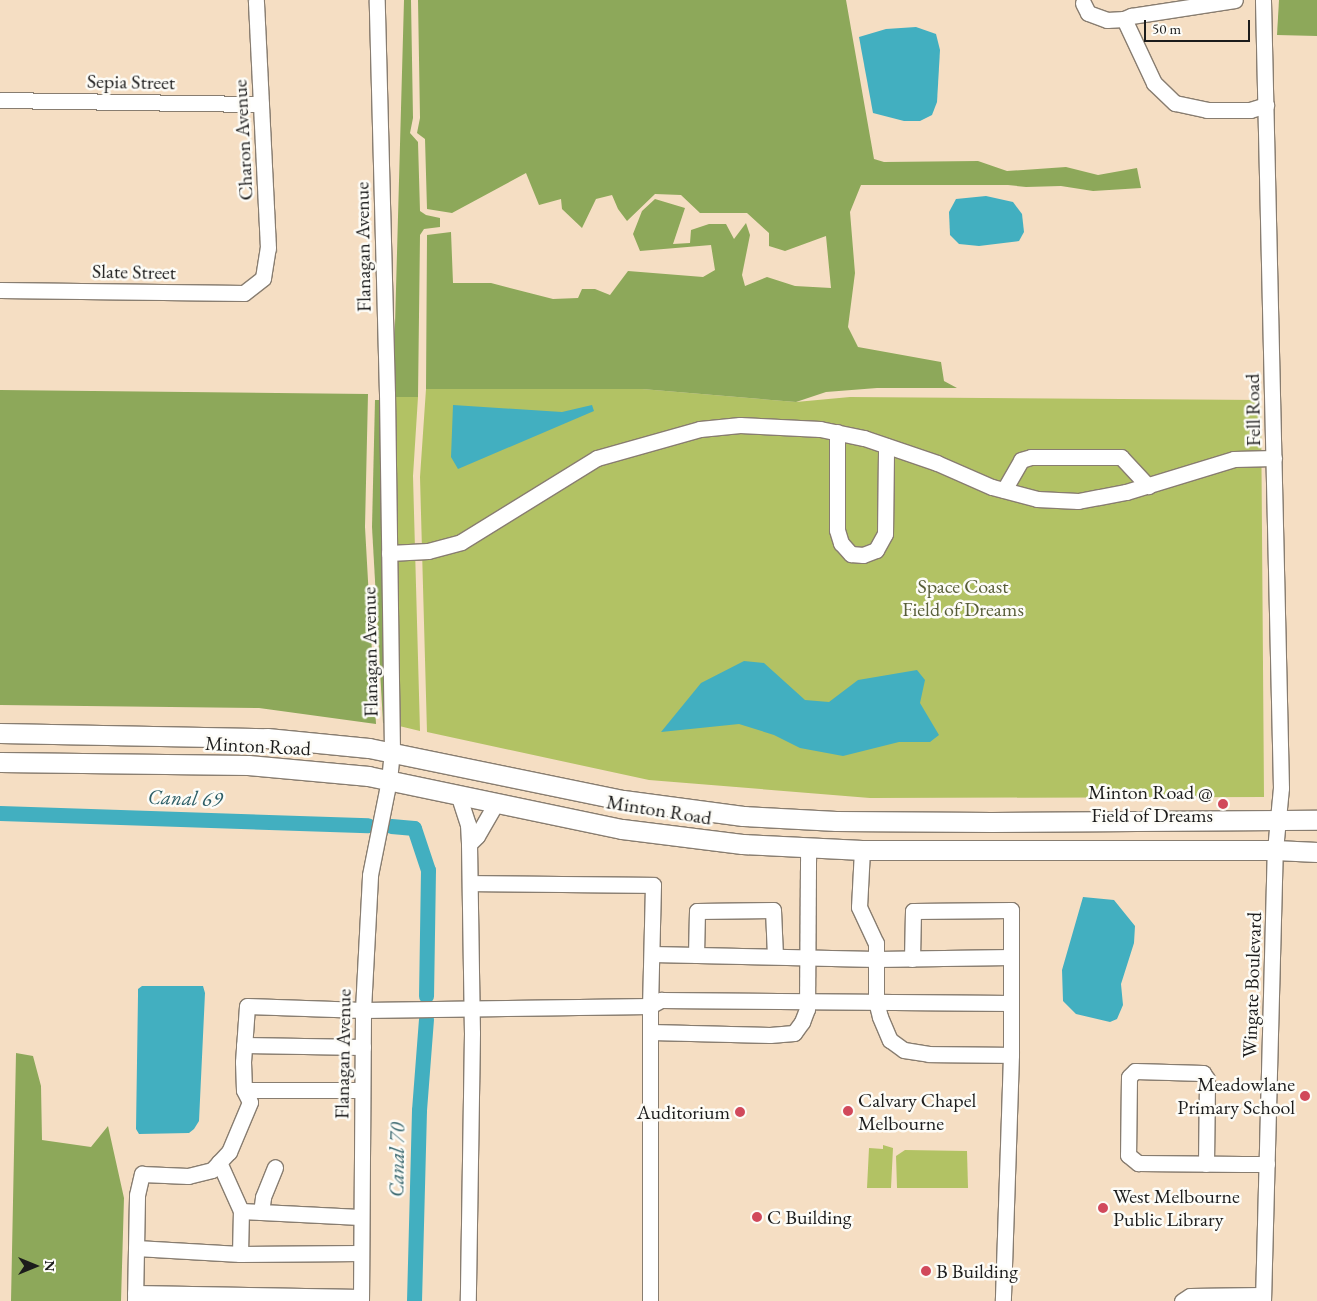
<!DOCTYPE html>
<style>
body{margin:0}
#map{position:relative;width:1317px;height:1301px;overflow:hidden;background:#f5dec3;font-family:"EB Garamond",serif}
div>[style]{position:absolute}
.green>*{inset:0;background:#b2c264}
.forest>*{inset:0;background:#8da85a}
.water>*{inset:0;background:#42afc0}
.canal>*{height:15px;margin:-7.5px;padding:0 7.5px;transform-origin:7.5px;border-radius:7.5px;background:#42afc0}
.roads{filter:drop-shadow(1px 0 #887d70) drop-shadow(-1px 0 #887d70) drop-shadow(0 1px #887d70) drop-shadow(0 -1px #887d70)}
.minor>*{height:15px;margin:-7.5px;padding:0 7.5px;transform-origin:7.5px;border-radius:7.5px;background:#fff}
.major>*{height:19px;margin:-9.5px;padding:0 9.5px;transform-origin:9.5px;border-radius:9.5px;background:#fff}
.dots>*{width:14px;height:14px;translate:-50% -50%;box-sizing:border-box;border:2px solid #fdfcf7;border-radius:50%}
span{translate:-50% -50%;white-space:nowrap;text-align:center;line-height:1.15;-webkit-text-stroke:5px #fdfcf7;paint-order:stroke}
.street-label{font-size:20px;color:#1c1c1c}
.park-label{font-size:20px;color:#585e39}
.poi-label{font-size:20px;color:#1c1c1c}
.right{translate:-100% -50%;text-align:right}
.left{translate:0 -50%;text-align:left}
.water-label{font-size:21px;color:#2d5e66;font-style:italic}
.north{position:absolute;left:10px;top:1241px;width:50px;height:50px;-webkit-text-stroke:4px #fdfcf7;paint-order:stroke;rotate:90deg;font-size:14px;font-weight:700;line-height:20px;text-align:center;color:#1c1c1c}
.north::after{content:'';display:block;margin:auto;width:18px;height:22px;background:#1c1c1c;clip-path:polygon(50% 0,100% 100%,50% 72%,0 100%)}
.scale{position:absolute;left:1144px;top:20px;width:106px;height:22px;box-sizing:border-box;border:2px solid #1c1c1c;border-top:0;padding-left:6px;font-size:15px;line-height:18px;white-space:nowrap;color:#1c1c1c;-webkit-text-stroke:4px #fdfcf7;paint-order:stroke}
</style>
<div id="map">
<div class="green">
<div style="clip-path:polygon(426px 389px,642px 389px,796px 402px,850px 397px,1261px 400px,1264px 797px,870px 798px,649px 780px,427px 732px,420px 477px)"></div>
<div style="clip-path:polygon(393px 397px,418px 397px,413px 476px,420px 731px,395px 725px)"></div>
<div style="clip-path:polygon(883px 1145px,893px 1148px,891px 1188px,867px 1188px,869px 1148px,883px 1149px)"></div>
<div style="clip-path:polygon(905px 1150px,967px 1151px,968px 1188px,897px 1188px,896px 1156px)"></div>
</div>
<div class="forest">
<div style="clip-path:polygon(404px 0,411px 0,413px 118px,410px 133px,418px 142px,420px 211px,426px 215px,440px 218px,440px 227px,424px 229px,420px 235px,418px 397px,393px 397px)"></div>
<div style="clip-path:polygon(418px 0,846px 0,874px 159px,884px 162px,978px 161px,1007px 171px,1066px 167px,1098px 175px,1137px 168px,1141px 188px,1093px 191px,1061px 186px,1026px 187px,1008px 185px,861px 185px,850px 212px,855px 273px,848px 327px,858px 347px,941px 362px,944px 381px,957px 388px,877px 388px,826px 392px,796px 402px,642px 389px,426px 389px,427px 235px,451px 232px,453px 283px,491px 283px,553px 299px,578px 298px,582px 289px,595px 289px,610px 295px,628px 271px,703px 277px,715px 270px,711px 245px,640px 251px,633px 234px,642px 211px,655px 199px,685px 208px,673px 244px,690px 243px,691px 230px,709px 224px,726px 224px,734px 239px,746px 223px,750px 235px,742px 275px,745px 286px,767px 277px,795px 286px,831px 288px,826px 236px,785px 251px,769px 246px,769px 233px,747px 213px,700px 213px,681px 195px,655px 194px,627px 221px,618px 209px,612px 195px,596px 199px,582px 228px,562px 209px,561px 199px,539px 205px,526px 173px,452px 213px,427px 209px,425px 139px,417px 133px,420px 118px)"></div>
<div style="clip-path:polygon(1279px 0,1317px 0,1317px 36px,1277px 35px)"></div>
<div style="clip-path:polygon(0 390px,368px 394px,365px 527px,376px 724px,259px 708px,0 705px)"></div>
<div style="clip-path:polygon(375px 400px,389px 400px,395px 725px,383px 723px,372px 527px)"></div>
<div style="clip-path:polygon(16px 1053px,33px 1056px,41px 1086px,42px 1140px,91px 1147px,108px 1126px,124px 1198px,121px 1301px,11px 1301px)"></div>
</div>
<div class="water">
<div style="clip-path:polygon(916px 27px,936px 34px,940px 50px,937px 102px,932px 115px,920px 121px,904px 121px,873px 113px,859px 37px,886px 29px)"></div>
<div style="clip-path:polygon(986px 196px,1013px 202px,1022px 214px,1024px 232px,1019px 241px,979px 246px,959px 244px,950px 235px,949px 212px,956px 199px)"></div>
<div style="clip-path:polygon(453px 405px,562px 412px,592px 405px,594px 411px,458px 469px,451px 457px)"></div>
<div style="clip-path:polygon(744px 661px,764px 663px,805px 700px,829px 702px,858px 680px,917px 670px,925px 680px,920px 703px,939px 735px,930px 742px,899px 742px,843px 756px,800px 748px,774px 735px,739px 724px,661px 732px,701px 683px)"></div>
<div style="clip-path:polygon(1083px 897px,1114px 900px,1135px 926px,1134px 943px,1121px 984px,1123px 1005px,1117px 1019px,1110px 1022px,1076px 1014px,1063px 1001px,1062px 970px)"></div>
<div style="clip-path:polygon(142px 986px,203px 986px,205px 993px,199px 1121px,194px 1129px,189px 1133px,139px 1134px,136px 1129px,138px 995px,138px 989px)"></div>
</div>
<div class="canal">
<div style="left:0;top:813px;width:368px;rotate:1.9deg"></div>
<div style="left:391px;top:826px;width:23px;rotate:5deg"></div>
<div style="left:414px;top:828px;width:44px;rotate:71.6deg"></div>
<div style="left:428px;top:870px;width:126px;rotate:90.9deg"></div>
<div style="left:414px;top:1301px;width:191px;rotate:-88.5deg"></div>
<div style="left:419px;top:1110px;width:91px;rotate:-85.6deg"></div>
</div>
<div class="roads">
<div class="minor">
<div style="left:1083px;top:3px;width:11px;rotate:63deg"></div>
<div style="left:1088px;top:13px;width:20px;rotate:20deg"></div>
<div style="left:1107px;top:20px;width:17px;rotate:-3deg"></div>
<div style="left:1124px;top:19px;width:71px;rotate:64.9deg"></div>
<div style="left:1154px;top:83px;width:29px;rotate:44deg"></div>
<div style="left:1175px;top:103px;width:33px;rotate:12deg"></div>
<div style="left:1207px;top:110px;width:43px"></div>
<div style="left:1250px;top:110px;width:17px;rotate:-17deg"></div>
<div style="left:1124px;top:19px;width:8px;rotate:-23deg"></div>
<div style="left:1131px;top:16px;width:105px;rotate:-8.7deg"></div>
<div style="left:0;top:100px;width:261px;rotate:0.9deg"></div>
<div style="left:0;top:290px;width:244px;rotate:0.7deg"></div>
<div style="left:244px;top:293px;width:24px;rotate:-38deg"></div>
<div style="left:263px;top:278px;width:30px;rotate:-81deg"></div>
<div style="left:268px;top:248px;width:248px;rotate:-92.8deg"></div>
<div style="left:837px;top:432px;width:98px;rotate:90deg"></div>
<div style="left:837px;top:530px;width:14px;rotate:73deg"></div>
<div style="left:841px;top:543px;width:15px;rotate:48deg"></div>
<div style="left:851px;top:554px;width:12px;rotate:5deg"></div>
<div style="left:863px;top:555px;width:14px;rotate:-21deg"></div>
<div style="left:876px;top:550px;width:18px;rotate:-61deg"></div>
<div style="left:885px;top:534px;width:88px;rotate:-89.3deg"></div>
<div style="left:1004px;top:490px;width:34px;rotate:-60deg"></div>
<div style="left:1021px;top:460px;width:10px;rotate:-17deg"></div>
<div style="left:1031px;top:457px;width:90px"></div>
<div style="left:1121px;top:457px;width:40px;rotate:47deg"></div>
<div style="left:389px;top:553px;width:39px;rotate:-3deg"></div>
<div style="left:428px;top:551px;width:34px;rotate:-15deg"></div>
<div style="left:461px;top:542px;width:160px;rotate:-31.7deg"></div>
<div style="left:597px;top:458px;width:107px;rotate:-15.7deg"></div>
<div style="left:700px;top:429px;width:40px;rotate:-5.7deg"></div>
<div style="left:740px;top:425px;width:80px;rotate:2.9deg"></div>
<div style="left:820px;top:429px;width:45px;rotate:11.6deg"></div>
<div style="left:864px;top:438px;width:77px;rotate:18.9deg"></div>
<div style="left:937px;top:463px;width:60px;rotate:23.6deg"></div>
<div style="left:992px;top:487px;width:47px;rotate:14.9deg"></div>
<div style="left:1037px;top:499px;width:41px;rotate:2.8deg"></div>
<div style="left:1078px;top:501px;width:49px;rotate:-10.6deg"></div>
<div style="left:1126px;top:492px;width:113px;rotate:-17deg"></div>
<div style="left:1234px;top:459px;width:40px;rotate:-1.4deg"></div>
<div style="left:458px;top:794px;width:32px;rotate:72deg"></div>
<div style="left:468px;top:824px;width:20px;rotate:87deg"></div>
<div style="left:469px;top:844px;width:189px;rotate:89.1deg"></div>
<div style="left:472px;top:1033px;width:268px;rotate:90.9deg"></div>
<div style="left:469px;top:844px;width:11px;rotate:-45deg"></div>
<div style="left:477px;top:836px;width:39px;rotate:-60deg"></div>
<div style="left:862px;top:850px;width:57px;rotate:93deg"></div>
<div style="left:859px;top:907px;width:40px;rotate:65deg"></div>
<div style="left:876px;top:943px;width:58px;rotate:90deg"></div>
<div style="left:876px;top:1001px;width:16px;rotate:76deg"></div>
<div style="left:880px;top:1017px;width:25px;rotate:67deg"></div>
<div style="left:890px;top:1040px;width:17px;rotate:36deg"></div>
<div style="left:904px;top:1050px;width:25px;rotate:9deg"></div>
<div style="left:929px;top:1054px;width:82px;rotate:0.7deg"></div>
<div style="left:470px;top:883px;width:183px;rotate:0.6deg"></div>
<div style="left:653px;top:885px;width:121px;rotate:91.4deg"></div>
<div style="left:650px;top:1006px;width:295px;rotate:90deg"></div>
<div style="left:652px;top:954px;width:224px;rotate:1.3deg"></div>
<div style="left:876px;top:959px;width:135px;rotate:-0.8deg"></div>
<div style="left:696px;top:955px;width:44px;rotate:-88.7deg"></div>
<div style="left:697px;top:911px;width:76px;rotate:-0.8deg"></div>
<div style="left:773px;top:910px;width:46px;rotate:87.5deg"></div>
<div style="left:912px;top:959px;width:48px;rotate:-88.8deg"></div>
<div style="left:913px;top:911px;width:98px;rotate:-0.6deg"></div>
<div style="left:1011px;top:910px;width:145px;rotate:90deg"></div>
<div style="left:1011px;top:1055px;width:246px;rotate:91.9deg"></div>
<div style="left:651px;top:1032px;width:119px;rotate:1.4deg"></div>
<div style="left:770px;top:1035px;width:24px;rotate:-5deg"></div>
<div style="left:794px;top:1033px;width:14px;rotate:-54deg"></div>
<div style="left:802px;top:1022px;width:14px;rotate:-69deg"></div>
<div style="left:807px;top:1009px;width:161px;rotate:-89.6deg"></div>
<div style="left:244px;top:1045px;width:119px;rotate:1deg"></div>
<div style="left:244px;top:1090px;width:118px"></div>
<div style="left:219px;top:1162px;width:54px;rotate:65.8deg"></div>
<div style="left:1206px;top:1164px;width:85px;rotate:-89.3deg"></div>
<div style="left:1207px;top:1079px;width:7px;rotate:-124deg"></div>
<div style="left:1203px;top:1073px;width:68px;rotate:-178.3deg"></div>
<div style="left:1135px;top:1071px;width:8px;rotate:135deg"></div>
<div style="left:1129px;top:1077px;width:78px;rotate:90.7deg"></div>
<div style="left:1128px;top:1155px;width:13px;rotate:39deg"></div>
<div style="left:1138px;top:1163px;width:105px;rotate:0.5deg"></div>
<div style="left:1243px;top:1164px;width:24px"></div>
<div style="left:261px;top:1212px;width:15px;rotate:-82deg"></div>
<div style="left:263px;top:1197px;width:32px;rotate:-68deg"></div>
<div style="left:136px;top:1248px;width:104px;rotate:3.3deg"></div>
<div style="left:240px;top:1254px;width:121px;rotate:-0.5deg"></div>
<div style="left:240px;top:1254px;width:43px;rotate:-88.7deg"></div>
<div style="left:241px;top:1211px;width:119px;rotate:2.9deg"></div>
<div style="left:135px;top:1293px;width:226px;rotate:1deg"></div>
<div style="left:135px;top:1301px;width:106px;rotate:-88.9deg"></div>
<div style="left:137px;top:1195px;width:22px;rotate:-77deg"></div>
<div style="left:142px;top:1174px;width:46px;rotate:2.5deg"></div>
<div style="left:188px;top:1176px;width:25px;rotate:-14deg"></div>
<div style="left:212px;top:1170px;width:25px;rotate:-47deg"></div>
<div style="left:229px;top:1152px;width:54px;rotate:-67.2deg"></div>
<div style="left:250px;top:1102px;width:13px;rotate:-117deg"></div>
<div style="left:244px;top:1090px;width:28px;rotate:-92deg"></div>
<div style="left:243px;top:1062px;width:56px;rotate:-85.9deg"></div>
<div style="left:247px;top:1006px;width:116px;rotate:2deg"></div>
<div style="left:363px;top:1010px;width:287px;rotate:-0.8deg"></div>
<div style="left:650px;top:1006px;width:13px;rotate:-29deg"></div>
<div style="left:661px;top:1000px;width:350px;rotate:0.5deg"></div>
<div style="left:361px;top:1301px;width:291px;rotate:-89.6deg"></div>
<div style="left:363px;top:1010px;width:135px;rotate:-87deg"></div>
<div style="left:370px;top:875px;width:97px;rotate:-78.7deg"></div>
<div style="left:389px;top:780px;width:29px;rotate:-84deg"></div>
<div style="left:392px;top:751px;width:357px;rotate:-90.8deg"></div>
<div style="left:387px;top:394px;width:394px;rotate:-91.5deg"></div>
<div style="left:1182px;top:1301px;width:9px;rotate:-32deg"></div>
<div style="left:1190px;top:1296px;width:73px;rotate:-0.8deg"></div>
<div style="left:1263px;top:1301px;width:451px;rotate:-88.5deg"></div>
<div style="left:1275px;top:850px;width:62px;rotate:-84.5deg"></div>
<div style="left:1281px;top:788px;width:788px;rotate:-91.31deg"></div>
</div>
<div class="major">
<div style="left:0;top:733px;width:267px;rotate:1.1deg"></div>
<div style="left:267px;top:738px;width:102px;rotate:5.6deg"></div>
<div style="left:369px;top:748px;width:259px;rotate:11.6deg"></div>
<div style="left:623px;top:800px;width:121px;rotate:7.6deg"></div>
<div style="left:743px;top:816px;width:93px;rotate:3.1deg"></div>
<div style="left:836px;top:821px;width:156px;rotate:0.4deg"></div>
<div style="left:992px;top:822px;width:325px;rotate:-0.4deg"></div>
<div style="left:0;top:762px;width:248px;rotate:0.7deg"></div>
<div style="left:248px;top:765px;width:121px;rotate:5.2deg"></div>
<div style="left:368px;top:776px;width:259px;rotate:11.8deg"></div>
<div style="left:622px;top:829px;width:121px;rotate:7.1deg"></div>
<div style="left:742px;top:844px;width:120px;rotate:2.9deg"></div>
<div style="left:862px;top:850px;width:413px"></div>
<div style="left:1275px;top:850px;width:42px;rotate:2.7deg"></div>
</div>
</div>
<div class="dots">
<div style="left:1223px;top:804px;background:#d1495b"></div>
<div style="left:1305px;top:1096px;background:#d1495b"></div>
<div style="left:848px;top:1111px;background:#d1495b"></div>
<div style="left:740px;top:1112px;background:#d1495b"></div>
<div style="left:1103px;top:1208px;background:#d1495b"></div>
<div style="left:757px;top:1217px;background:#d1495b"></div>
<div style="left:926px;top:1271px;background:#d1495b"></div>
</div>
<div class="street-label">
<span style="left:131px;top:82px;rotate:1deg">Sepia Street</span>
<span style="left:243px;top:140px;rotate:-93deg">Charon Avenue</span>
<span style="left:363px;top:247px;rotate:-91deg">Flanagan Avenue</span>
<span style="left:134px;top:272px;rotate:1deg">Slate Street</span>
<span style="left:1253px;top:410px;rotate:-91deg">Fell Road</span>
<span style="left:370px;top:652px;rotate:-91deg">Flanagan Avenue</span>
<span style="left:258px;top:746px;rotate:3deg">Minton Road</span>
<span style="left:659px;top:810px;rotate:9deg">Minton Road</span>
<span style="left:1252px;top:985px;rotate:-88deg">Wingate Boulevard</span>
<span style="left:343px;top:1054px;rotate:-89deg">Flanagan Avenue</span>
</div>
<div class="park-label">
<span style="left:963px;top:598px">Space Coast<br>Field of Dreams</span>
</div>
<div class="poi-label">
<span class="right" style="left:1213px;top:804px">Minton Road @<br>Field of Dreams</span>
<span class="right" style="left:1295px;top:1096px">Meadowlane<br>Primary School</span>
<span class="left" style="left:858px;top:1112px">Calvary Chapel<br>Melbourne</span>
<span class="right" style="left:730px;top:1112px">Auditorium</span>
<span class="left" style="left:1113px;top:1208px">West Melbourne<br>Public Library</span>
<span class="left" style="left:767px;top:1217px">C Building</span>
<span class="left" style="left:936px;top:1271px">B Building</span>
</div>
<div class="water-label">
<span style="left:185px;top:798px;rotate:2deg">Canal 69</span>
<span style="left:397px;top:1160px;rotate:-89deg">Canal 70</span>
</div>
<div class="north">N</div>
<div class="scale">50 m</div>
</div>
